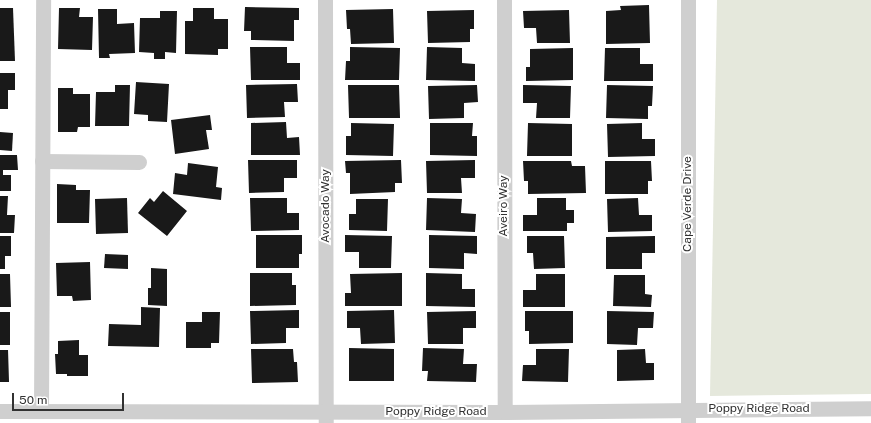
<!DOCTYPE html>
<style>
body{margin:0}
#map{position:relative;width:871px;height:423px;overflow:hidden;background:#fff;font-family:"Public Sans",sans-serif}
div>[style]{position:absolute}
.green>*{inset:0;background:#e5e8dc}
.building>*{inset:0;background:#191919}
.street>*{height:15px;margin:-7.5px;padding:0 7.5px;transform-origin:7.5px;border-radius:7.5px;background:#cfcfcf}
span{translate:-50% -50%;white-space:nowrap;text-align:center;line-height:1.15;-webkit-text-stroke:4px #fff;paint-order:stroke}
.street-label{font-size:12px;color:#323232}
.scale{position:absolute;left:12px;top:393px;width:112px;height:18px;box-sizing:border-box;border:2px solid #323232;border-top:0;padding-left:5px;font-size:12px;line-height:14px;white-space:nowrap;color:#323232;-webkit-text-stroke:3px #fff;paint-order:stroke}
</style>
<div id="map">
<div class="green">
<div style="clip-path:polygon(717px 0,871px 0,871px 394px,710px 396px)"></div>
</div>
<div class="building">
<div style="clip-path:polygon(649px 5px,650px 43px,606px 44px,606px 11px,621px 10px,620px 6px)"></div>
<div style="clip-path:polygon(245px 7px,299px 8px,299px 20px,294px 20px,294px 41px,251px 40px,251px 31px,244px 31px)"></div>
<div style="clip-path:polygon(0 8px,13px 8px,15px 61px,0 61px)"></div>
<div style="clip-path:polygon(59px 8px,80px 8px,79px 17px,93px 17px,92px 50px,58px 49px)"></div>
<div style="clip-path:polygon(193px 8px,214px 8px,214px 19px,228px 19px,228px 49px,218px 49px,218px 55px,185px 54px,185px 21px,193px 21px)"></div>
<div style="clip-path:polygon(98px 9px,117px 9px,117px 24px,134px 23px,135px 53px,109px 54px,110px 58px,99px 58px)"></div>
<div style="clip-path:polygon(393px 9px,394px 43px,351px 44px,350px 29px,347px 29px,346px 10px)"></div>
<div style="clip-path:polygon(474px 10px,474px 29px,470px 29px,470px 42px,428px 43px,427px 11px)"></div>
<div style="clip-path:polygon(569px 10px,570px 43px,537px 43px,536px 28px,524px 28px,523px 11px)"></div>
<div style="clip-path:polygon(160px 11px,177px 11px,176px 53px,165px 52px,165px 59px,154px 59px,154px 53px,139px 52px,140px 18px,160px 18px)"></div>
<div style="clip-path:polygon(250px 47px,287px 47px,287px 63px,300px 63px,300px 80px,251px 80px)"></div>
<div style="clip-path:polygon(350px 47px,400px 48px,399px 80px,345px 80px,346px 61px,350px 61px)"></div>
<div style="clip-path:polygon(427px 47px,462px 48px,462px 63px,475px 64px,475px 81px,426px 80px)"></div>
<div style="clip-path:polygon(573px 48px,573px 80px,526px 81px,526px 67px,530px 67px,530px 49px)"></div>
<div style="clip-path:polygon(605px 48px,640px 48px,640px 64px,653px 64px,653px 81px,604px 81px)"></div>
<div style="clip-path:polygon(0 73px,15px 73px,15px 90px,8px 90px,8px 109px,0 109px)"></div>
<div style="clip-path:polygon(136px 82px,169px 84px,167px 122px,148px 121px,148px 115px,134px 114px)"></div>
<div style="clip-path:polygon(297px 84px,298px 102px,284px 102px,285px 117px,247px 118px,246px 85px)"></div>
<div style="clip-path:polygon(115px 85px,130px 85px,129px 126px,95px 126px,96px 92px,115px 92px)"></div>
<div style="clip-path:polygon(348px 85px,399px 85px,400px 118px,349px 118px)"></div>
<div style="clip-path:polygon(477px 85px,478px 102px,464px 103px,464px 118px,429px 119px,428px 86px)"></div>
<div style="clip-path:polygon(523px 85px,571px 86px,570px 118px,536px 118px,537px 103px,523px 103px)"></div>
<div style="clip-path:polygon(607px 85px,653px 86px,652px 106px,648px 106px,648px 119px,606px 118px)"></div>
<div style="clip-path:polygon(58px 88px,73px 88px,73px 94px,90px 94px,90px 127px,78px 127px,77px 132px,58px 132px)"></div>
<div style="clip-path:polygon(210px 115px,212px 130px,206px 130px,209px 149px,175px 154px,171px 120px)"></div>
<div style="clip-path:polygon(286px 122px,287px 138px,299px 137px,300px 155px,251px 155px,251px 123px)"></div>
<div style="clip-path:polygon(351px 123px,394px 124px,393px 156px,346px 155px,346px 136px,351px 136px)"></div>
<div style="clip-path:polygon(430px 123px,473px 123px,472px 136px,477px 136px,477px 156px,430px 155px)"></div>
<div style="clip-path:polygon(528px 123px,572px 124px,572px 156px,527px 156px)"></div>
<div style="clip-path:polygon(642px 123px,642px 139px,655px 139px,655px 156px,608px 157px,607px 124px)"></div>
<div style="clip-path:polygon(0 132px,13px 133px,12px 151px,0 150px)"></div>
<div style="clip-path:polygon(0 155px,17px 155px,18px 170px,3px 170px,3px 175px,11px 175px,11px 191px,0 191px)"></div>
<div style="clip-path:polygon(248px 160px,297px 160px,297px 178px,284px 178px,284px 192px,249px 193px)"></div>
<div style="clip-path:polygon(401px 160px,402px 183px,395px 183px,395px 192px,350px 194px,350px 173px,346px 173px,345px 161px)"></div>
<div style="clip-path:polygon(475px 160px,475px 178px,461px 178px,462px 193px,427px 193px,426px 161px)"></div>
<div style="clip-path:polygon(523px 161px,571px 161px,572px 166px,585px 166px,586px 193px,528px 194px,528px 181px,524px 181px)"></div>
<div style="clip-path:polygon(605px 161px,651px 161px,652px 181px,648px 181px,648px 194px,605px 194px)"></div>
<div style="clip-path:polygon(188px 163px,218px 167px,216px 187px,222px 188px,221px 200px,173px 194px,175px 173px,187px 175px)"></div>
<div style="clip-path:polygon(57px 184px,76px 185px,76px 190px,90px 190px,89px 223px,57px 223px)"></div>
<div style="clip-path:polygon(163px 191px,187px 211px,167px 236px,138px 213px,150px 198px,154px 202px)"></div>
<div style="clip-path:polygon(0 196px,8px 196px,7px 215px,15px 215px,14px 233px,0 233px)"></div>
<div style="clip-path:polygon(127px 198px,128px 233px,96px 234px,95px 199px)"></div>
<div style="clip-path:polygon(250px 198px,287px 198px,287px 213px,299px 213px,299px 230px,251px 231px)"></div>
<div style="clip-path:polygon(427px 198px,462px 199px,461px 213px,476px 214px,475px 232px,426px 230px)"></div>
<div style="clip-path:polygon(537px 198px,566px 198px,566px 210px,574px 210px,574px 223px,567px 223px,567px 231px,523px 231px,523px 215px,537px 215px)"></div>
<div style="clip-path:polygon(638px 198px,639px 215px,652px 215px,652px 231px,608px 232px,607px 199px)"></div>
<div style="clip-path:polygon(356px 199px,388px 199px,387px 231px,349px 230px,349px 214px,356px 214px)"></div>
<div style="clip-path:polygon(256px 235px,302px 235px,302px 254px,299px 254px,299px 268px,256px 268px)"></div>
<div style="clip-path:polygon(345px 235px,392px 236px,391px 268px,359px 268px,359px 252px,345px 252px)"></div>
<div style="clip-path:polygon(429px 235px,477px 236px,477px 254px,464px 253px,464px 269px,429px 268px)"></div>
<div style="clip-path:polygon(0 236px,11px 236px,11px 256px,5px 256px,5px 269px,0 269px)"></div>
<div style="clip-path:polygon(527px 236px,564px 236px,565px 268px,534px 269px,533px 253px,527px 253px)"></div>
<div style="clip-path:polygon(655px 236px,655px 253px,642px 253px,642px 269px,606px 269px,606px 237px)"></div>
<div style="clip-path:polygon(105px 254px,128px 255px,128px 269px,104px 268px)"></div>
<div style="clip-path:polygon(90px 262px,91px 300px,73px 301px,72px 296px,57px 296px,56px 263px)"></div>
<div style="clip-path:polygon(151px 268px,167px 269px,167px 306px,148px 305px,148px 288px,151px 288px)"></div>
<div style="clip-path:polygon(250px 273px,292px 273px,292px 285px,296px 285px,296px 305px,250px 306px)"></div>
<div style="clip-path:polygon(402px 273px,402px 306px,345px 306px,345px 293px,351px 293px,350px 274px)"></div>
<div style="clip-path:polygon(426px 273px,462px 274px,462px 289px,475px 289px,475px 307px,426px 306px)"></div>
<div style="clip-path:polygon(0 274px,10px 274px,11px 307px,0 307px)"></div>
<div style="clip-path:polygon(536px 274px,565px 274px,565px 307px,523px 307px,523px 290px,536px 290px)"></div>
<div style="clip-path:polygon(614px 275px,645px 275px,645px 294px,652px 295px,651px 307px,613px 306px)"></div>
<div style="clip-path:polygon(141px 307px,160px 308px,159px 347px,108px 346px,109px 324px,141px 325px)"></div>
<div style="clip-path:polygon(299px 310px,299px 328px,286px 328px,286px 343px,251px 344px,250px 311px)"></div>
<div style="clip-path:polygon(394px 310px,395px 343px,361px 344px,360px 328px,347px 328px,347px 311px)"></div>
<div style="clip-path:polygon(476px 311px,476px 328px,463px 328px,463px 344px,428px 344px,427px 312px)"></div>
<div style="clip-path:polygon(525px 311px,573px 311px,573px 343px,529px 344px,529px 331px,525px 331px)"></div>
<div style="clip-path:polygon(607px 311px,654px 312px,653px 328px,638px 328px,637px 345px,607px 344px)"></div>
<div style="clip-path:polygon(0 312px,10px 312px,10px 345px,0 345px)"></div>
<div style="clip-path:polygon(202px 312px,220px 312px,219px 343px,211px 343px,211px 348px,186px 348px,186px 322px,202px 322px)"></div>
<div style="clip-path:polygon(79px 340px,79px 355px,88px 355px,88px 376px,67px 376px,67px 374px,56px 374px,55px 354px,58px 354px,58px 341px)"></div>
<div style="clip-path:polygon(349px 348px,394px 349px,394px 381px,349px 381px)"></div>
<div style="clip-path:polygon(423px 348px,464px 349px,463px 364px,477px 364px,476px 382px,427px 381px,428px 371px,422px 371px)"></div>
<div style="clip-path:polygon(251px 349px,293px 349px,294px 362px,297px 362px,298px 382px,252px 383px)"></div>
<div style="clip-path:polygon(536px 349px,569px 349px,568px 382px,522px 381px,523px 365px,536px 365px)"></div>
<div style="clip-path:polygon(645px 349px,646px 363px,654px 363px,654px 380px,617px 381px,617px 350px)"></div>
<div style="clip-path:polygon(0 350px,8px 350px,9px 382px,0 382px)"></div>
</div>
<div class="street">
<div style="left:325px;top:0;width:423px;rotate:89.9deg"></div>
<div style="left:504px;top:0;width:412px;rotate:89.9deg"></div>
<div style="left:42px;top:161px;width:97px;rotate:0.6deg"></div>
<div style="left:0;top:411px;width:505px;rotate:0.11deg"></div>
<div style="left:505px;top:412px;width:366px;rotate:-0.6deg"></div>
<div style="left:41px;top:411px;width:411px;rotate:-89.7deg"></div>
<div style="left:688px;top:423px;width:423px;rotate:-90deg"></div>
</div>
<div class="street-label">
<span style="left:688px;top:204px;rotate:-90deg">Cape Verde Drive</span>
<span style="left:326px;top:206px;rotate:-90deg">Avocado Way</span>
<span style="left:504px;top:206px;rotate:-90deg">Aveiro Way</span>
<span style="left:759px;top:409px">Poppy Ridge Road</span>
<span style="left:436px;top:412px">Poppy Ridge Road</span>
</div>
<div class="scale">50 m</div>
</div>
